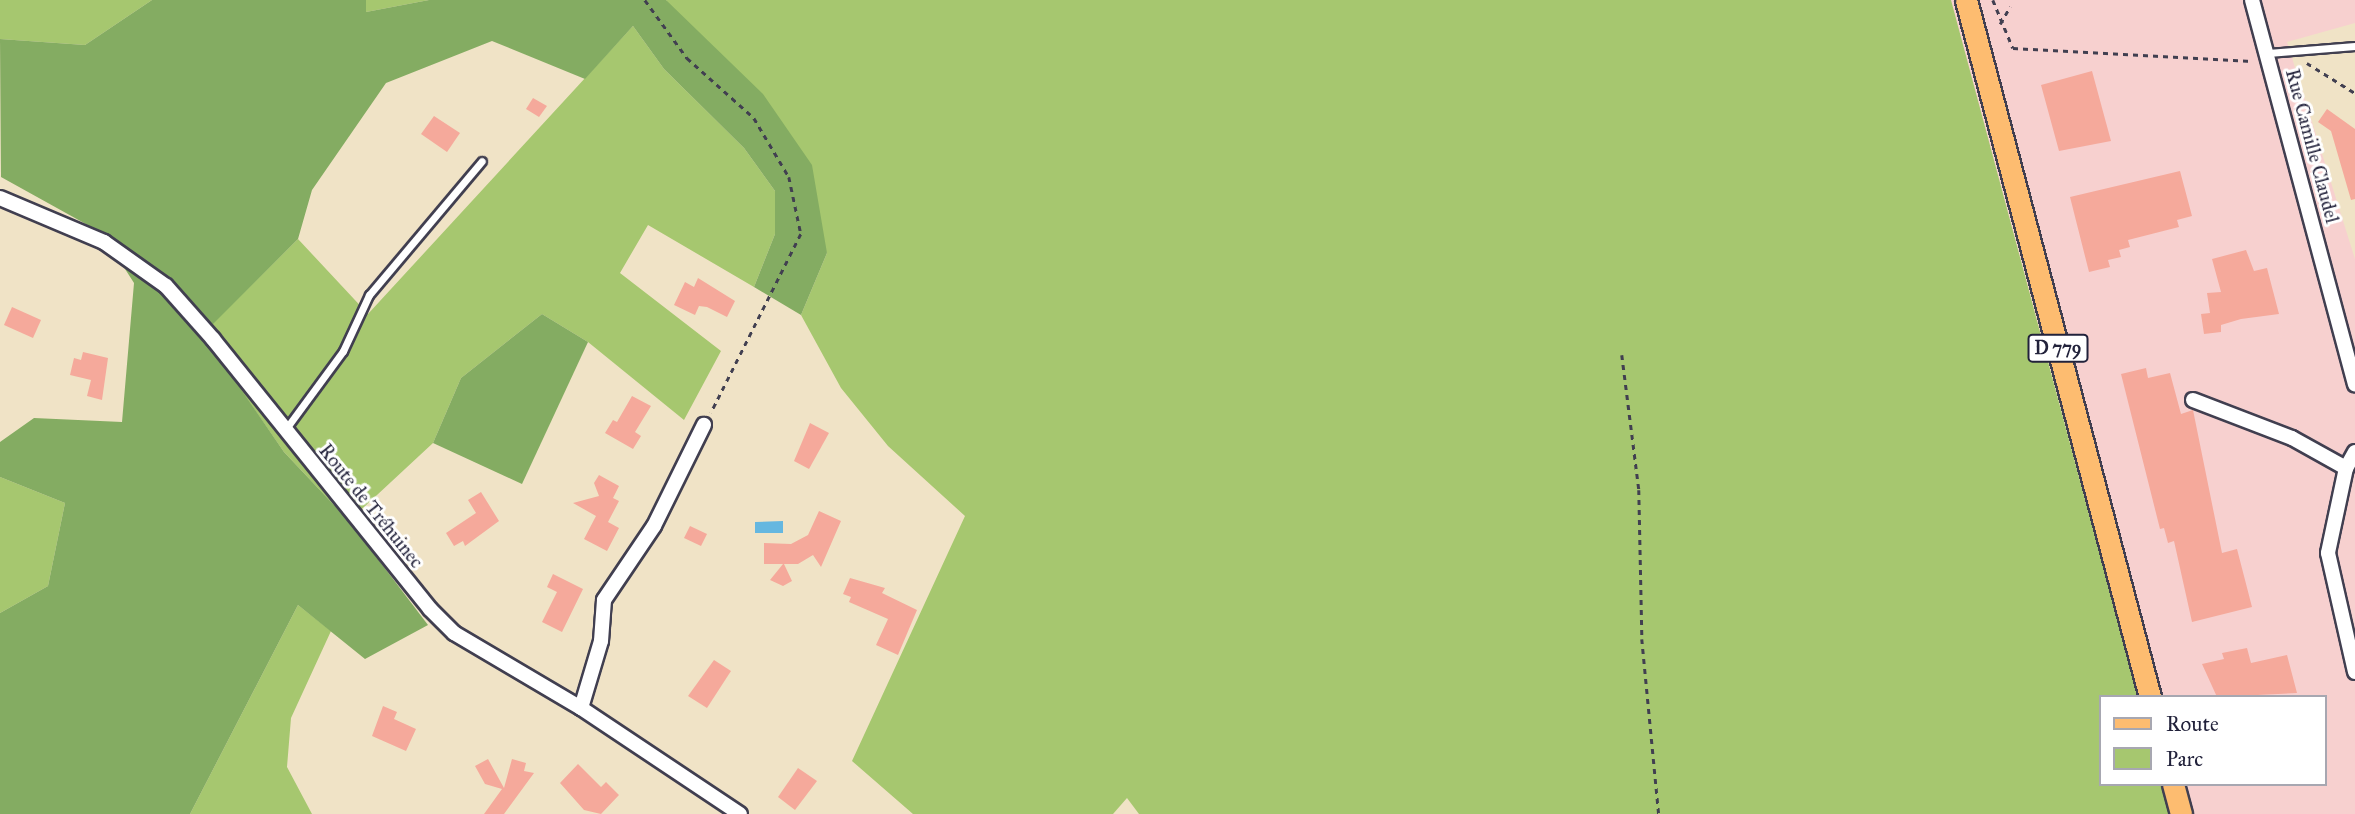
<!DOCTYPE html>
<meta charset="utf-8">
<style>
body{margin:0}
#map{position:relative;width:2355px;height:814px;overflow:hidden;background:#f0e3c6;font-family:"IM FELL Great Primer",serif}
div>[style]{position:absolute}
.built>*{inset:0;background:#f7d0cf}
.green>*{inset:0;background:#a6c76f}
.forest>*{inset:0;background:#84ac62}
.water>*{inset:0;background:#65b7e0}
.building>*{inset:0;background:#f5a99b}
.path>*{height:2.5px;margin-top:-1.25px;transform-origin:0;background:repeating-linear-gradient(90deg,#413f50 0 5px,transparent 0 10px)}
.roads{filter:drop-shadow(2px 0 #413f50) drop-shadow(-2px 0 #413f50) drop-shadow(0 2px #413f50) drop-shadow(0 -2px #413f50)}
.lane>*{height:7px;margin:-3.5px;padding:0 3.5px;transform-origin:3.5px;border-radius:3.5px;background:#fff}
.street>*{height:14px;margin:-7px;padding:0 7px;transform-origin:7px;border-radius:7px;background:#fff}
.primary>*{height:21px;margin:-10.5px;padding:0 10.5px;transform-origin:10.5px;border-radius:10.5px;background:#fdbc70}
span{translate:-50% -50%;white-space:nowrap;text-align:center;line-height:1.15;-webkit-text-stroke:6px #fff;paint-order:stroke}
.shield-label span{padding:2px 5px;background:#fff;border:2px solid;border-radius:5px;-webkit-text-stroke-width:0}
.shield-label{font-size:18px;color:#22223b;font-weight:700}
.street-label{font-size:19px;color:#22223b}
.legend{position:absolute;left:2099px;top:695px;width:228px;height:91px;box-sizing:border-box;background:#fff;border:2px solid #a7a7b1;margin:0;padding:9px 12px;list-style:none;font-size:21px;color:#22223b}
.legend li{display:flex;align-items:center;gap:14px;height:35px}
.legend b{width:35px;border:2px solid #a7a7b1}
</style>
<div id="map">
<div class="built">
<div style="clip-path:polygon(1951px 0,2355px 0,2355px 23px,2287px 42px,2355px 259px,2355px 814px,2169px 814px,2161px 784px,2325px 784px,2325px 697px,2138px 697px)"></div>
</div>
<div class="green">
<div style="clip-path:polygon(0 0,152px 0,85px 45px,0 39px)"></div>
<div style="clip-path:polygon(366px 0,429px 0,366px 12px)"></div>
<div style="clip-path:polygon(666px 0,1951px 0,2138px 697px,2101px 697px,2101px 784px,2161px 784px,2169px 814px,1139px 814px,1127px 798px,1113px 814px,913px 814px,852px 761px,965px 516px,888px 446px,841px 388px,801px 315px,827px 253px)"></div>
<div style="clip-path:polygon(633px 26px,664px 69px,744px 148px,775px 191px,775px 234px,754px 287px,648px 225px,620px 273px,721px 351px,684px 420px,588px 342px,542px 314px,461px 378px,433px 443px,349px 521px,284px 452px,202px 334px,298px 239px,368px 314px)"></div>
<div style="clip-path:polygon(0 477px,65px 503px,48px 586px,0 613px)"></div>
<div style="clip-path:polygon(298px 605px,331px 631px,291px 718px,287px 767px,312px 814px,190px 814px)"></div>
</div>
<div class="forest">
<div style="clip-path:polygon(152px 0,366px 0,366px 12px,429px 0,666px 0,763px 94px,812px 165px,827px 253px,801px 315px,754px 287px,775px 234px,775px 191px,744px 148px,664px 69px,633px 26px,585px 79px,492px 41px,386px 83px,312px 190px,298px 239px,203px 334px,284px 452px,349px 521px,428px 625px,365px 659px,298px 605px,190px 814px,0 814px,0 613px,48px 586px,65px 503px,0 477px,0 442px,34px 418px,122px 422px,134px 283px,102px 233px,1px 177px,0 39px,85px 45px)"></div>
<div style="clip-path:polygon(542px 314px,588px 342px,522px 484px,433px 443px,461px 378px)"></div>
</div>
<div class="water">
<div style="clip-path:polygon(783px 521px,783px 533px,755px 533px,755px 522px)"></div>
</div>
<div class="building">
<div style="clip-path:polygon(2092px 71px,2111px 141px,2059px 151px,2041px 85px)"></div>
<div style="clip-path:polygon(533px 98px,547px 106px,539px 117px,526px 109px)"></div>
<div style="clip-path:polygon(2327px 109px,2355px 129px,2355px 199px,2351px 200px,2331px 131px,2318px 122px)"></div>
<div style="clip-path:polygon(434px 116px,460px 133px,447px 152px,421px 134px)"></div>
<div style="clip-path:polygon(2180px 171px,2192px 216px,2177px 220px,2179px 227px,2128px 240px,2130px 247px,2119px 250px,2121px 257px,2108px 260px,2110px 267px,2089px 272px,2070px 197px)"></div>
<div style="clip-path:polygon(2246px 250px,2254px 271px,2267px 268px,2279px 314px,2241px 319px,2221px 325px,2221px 332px,2204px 334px,2201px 314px,2210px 313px,2207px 293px,2221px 292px,2212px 259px)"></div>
<div style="clip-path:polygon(698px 278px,735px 301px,727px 317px,707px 307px,699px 306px,695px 315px,674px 305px,685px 282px,694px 287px)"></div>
<div style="clip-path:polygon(12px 307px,41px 320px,33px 338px,4px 325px)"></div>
<div style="clip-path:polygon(83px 352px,108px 358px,102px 400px,87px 396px,91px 380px,70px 375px,74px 358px,81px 360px)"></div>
<div style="clip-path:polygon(2146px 368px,2148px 378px,2170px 373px,2181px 414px,2193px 410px,2222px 553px,2237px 549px,2252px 607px,2192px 622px,2174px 541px,2168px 543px,2164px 528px,2160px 529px,2121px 374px)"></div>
<div style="clip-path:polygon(632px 396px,651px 406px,635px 432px,641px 436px,633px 449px,605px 433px,613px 420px,617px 422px)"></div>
<div style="clip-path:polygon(810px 423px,829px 433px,809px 469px,794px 461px)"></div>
<div style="clip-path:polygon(599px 475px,619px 486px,613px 498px,619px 501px,608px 522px,619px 528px,607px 551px,584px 539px,596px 516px,573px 503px,599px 496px,594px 483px)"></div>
<div style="clip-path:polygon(481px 492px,499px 521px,465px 546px,463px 541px,454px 546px,446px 533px,476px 513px,468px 500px)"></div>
<div style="clip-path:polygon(819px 511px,841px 521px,821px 567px,813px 555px,798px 564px,784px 564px,792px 581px,783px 586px,770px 580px,783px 564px,764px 564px,764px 543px,791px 544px,808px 535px)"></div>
<div style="clip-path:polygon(690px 526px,707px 534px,701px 546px,684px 538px)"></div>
<div style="clip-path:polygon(553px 574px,583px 589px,562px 632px,542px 622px,557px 592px,547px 587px)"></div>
<div style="clip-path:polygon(850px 578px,885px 588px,882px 593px,917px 610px,898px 655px,876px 645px,888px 619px,849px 602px,851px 597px,843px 594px)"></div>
<div style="clip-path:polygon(2247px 648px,2251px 663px,2287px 655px,2297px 693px,2217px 697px,2202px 664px,2224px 659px,2222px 653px)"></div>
<div style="clip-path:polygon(714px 660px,731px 671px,707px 708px,688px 696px)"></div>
<div style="clip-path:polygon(383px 706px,397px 712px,394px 719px,416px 729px,406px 751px,372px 736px)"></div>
<div style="clip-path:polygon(488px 759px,504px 788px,512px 759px,526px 763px,524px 771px,534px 773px,504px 814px,484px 814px,502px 789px,485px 784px,475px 766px)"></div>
<div style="clip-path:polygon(578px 764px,601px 787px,606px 782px,619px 795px,601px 814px,584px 810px,560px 783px)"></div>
<div style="clip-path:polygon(798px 768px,817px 781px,795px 810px,778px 797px)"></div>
</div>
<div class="path">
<div style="left:645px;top:0;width:72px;rotate:54.1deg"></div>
<div style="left:687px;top:58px;width:90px;rotate:41.8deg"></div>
<div style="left:754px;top:118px;width:69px;rotate:59.3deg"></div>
<div style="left:789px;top:177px;width:58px;rotate:78.1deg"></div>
<div style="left:801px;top:234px;width:200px;rotate:116.7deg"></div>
<div style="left:1993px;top:0;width:52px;rotate:67.4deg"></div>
<div style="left:2013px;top:48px;width:239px;rotate:3.1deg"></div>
<div style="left:2000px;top:24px;width:20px;rotate:-60deg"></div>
<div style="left:2307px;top:63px;width:57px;rotate:32deg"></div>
<div style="left:1622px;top:355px;width:136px;rotate:82.8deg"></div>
<div style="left:1639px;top:490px;width:149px;rotate:88.8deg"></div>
<div style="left:1642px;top:639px;width:176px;rotate:84.5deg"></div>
</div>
<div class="roads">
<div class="lane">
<div style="left:2268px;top:53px;width:87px;rotate:-4.6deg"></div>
<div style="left:285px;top:430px;width:98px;rotate:-53.7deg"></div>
<div style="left:343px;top:351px;width:62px;rotate:-65.1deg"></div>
<div style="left:369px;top:295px;width:175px;rotate:-49.9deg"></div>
</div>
<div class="street">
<div style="left:2252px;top:0;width:398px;rotate:75deg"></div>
<div style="left:0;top:198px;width:113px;rotate:22.9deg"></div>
<div style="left:104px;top:242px;width:76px;rotate:35.4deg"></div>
<div style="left:166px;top:286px;width:71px;rotate:48.4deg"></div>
<div style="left:213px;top:339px;width:346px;rotate:51.2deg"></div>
<div style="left:430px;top:609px;width:34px;rotate:45deg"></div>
<div style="left:454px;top:633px;width:147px;rotate:30.6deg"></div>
<div style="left:581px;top:708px;width:191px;rotate:33.7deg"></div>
<div style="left:2193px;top:400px;width:106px;rotate:21deg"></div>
<div style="left:2292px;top:438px;width:62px;rotate:29.1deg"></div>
<div style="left:2355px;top:452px;width:18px;rotate:119deg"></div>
<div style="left:2346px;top:468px;width:87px;rotate:102deg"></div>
<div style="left:2328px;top:553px;width:122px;rotate:77.2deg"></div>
<div style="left:581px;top:708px;width:70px;rotate:-73.4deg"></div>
<div style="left:601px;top:641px;width:41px;rotate:-85.8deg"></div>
<div style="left:604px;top:600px;width:89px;rotate:-56deg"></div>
<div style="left:654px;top:526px;width:113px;rotate:-63.7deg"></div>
</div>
<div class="primary">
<div style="left:1966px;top:0;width:721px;rotate:75.21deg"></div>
<div style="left:2173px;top:784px;width:31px;rotate:75deg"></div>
</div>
</div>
<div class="shield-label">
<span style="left:2058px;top:348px">D 779</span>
</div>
<div class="street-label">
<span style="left:2312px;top:146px;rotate:75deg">Rue Camille Claudel</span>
<span style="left:371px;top:506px;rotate:51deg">Route de Tréhuinec</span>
</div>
<ul class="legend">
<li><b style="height:9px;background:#fdbc70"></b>Route</li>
<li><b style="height:19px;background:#a6c76f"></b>Parc</li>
</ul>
</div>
